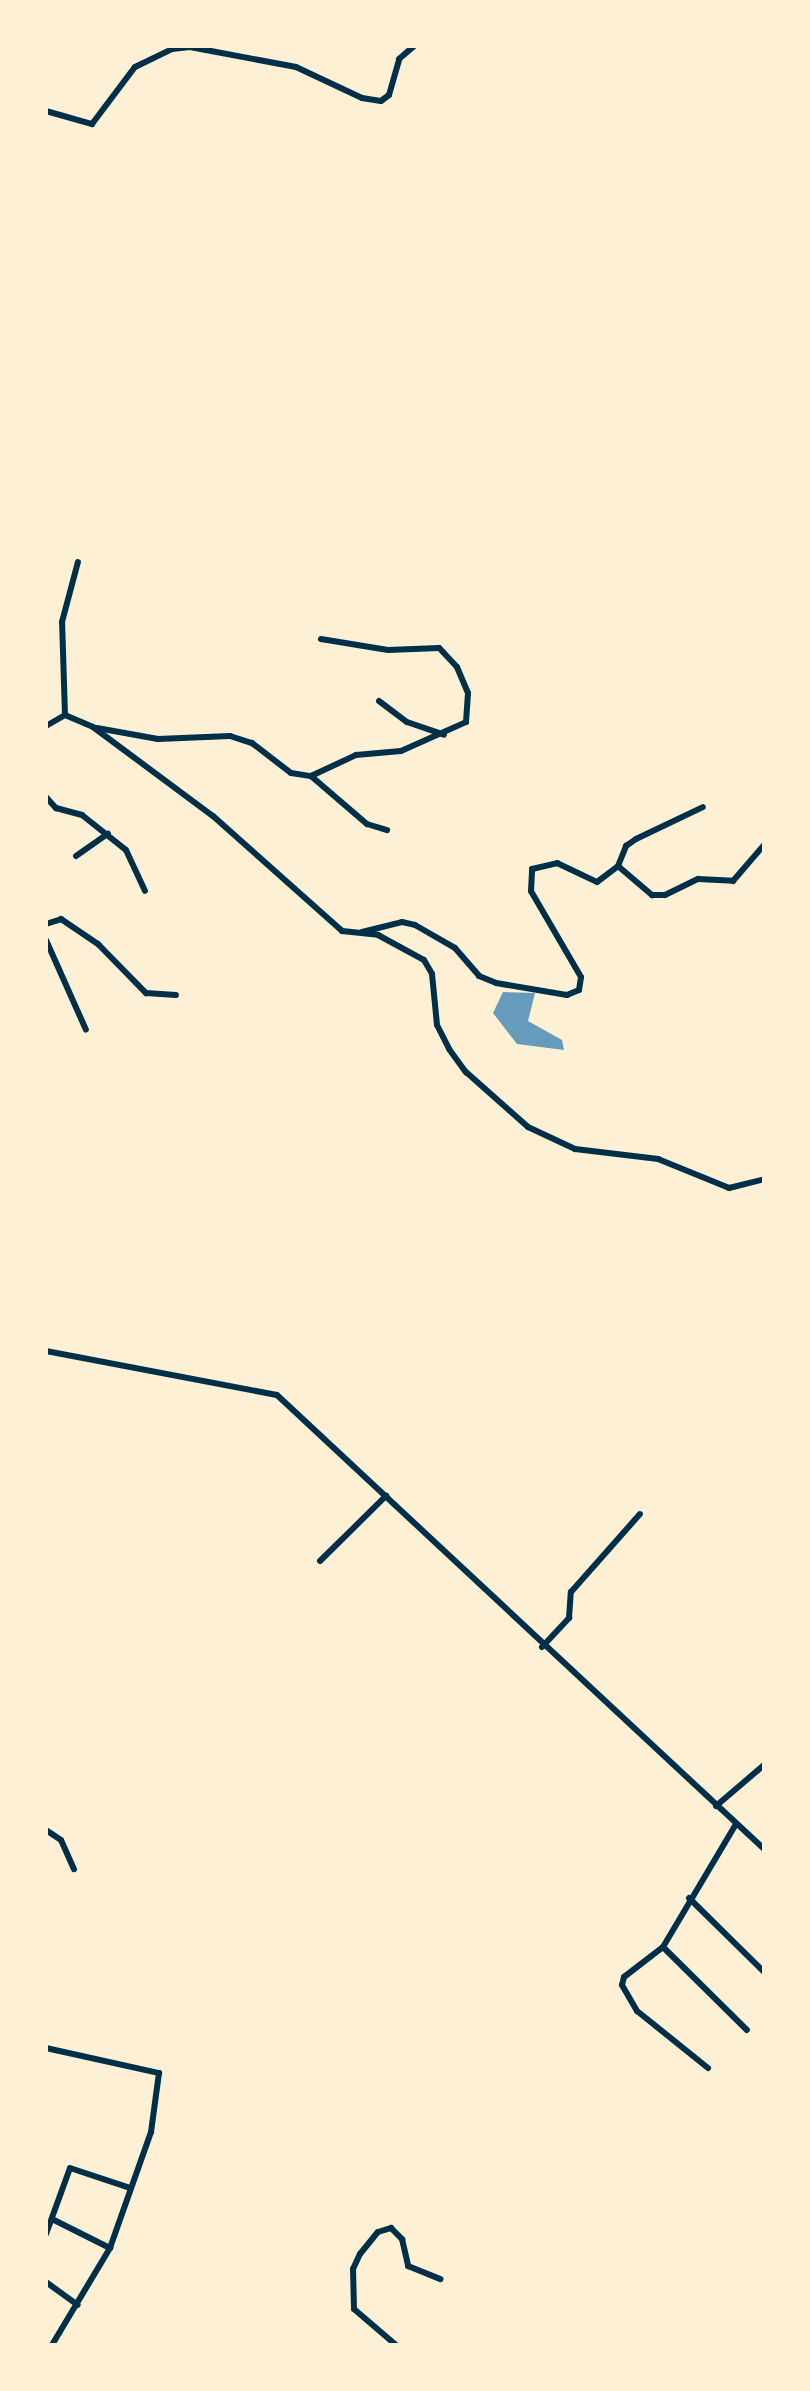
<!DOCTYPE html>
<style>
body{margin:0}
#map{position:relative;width:810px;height:2391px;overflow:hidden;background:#fdf0d5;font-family:Roboto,sans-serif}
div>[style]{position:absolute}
.water>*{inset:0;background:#669bbc}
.minor>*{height:6px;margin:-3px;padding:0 3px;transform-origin:3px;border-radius:3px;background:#003049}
span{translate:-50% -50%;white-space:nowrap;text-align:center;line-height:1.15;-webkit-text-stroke:7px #fdf0d5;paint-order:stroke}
.frame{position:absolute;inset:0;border:48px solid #fdf0d5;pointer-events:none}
</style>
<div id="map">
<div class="water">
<div style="clip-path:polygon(503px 992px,535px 993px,528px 1021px,562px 1040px,564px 1050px,517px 1044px,493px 1013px)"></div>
</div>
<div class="minor">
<div style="left:46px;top:111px;width:48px;rotate:15.8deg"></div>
<div style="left:92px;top:124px;width:71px;rotate:-53deg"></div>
<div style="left:135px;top:67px;width:41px;rotate:-25.9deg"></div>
<div style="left:172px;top:49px;width:18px;rotate:-6deg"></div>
<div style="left:190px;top:47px;width:108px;rotate:10.7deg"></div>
<div style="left:296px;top:67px;width:73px;rotate:25.2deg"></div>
<div style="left:362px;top:98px;width:19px;rotate:9deg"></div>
<div style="left:381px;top:101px;width:10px;rotate:-37deg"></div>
<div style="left:389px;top:95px;width:37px;rotate:-74deg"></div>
<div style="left:399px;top:59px;width:20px;rotate:-41deg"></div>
<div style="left:379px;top:701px;width:35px;rotate:37deg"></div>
<div style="left:407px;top:722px;width:39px;rotate:19deg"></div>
<div style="left:65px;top:715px;width:93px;rotate:-91.8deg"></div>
<div style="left:62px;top:622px;width:62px;rotate:-75.1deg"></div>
<div style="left:46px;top:726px;width:22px;rotate:-30deg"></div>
<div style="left:65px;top:715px;width:30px;rotate:23deg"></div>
<div style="left:93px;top:727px;width:149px;rotate:36.6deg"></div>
<div style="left:213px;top:816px;width:173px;rotate:41.7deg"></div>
<div style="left:342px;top:931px;width:36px;rotate:6deg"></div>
<div style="left:378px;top:935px;width:52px;rotate:28.5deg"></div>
<div style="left:424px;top:960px;width:16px;rotate:60deg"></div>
<div style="left:432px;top:974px;width:51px;rotate:84.4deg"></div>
<div style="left:437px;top:1025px;width:27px;rotate:63deg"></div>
<div style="left:449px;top:1049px;width:29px;rotate:54deg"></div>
<div style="left:466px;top:1072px;width:83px;rotate:41.6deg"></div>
<div style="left:528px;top:1127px;width:52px;rotate:25.1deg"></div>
<div style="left:575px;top:1149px;width:84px;rotate:6.9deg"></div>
<div style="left:658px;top:1159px;width:77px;rotate:22.2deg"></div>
<div style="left:729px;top:1188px;width:36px;rotate:-14deg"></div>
<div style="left:97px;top:728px;width:62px;rotate:10.2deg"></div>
<div style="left:158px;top:739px;width:72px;rotate:-2.4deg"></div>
<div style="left:230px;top:736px;width:23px;rotate:18deg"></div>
<div style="left:252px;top:743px;width:49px;rotate:37.6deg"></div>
<div style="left:291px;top:773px;width:20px;rotate:9deg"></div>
<div style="left:311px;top:776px;width:50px;rotate:-25deg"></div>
<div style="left:356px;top:755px;width:45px;rotate:-5.1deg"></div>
<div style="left:401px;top:751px;width:71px;rotate:-24deg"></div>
<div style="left:466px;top:722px;width:29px;rotate:-86deg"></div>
<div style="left:468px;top:693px;width:28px;rotate:-113deg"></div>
<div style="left:457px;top:667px;width:26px;rotate:-133deg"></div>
<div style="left:439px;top:648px;width:51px;rotate:177.8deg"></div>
<div style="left:388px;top:650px;width:68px;rotate:-170.7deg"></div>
<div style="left:311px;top:776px;width:74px;rotate:40.6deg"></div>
<div style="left:367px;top:824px;width:21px;rotate:17deg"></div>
<div style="left:46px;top:797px;width:15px;rotate:48deg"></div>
<div style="left:56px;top:808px;width:27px;rotate:15deg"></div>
<div style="left:82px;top:815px;width:56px;rotate:38.5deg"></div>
<div style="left:126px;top:850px;width:45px;rotate:65.1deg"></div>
<div style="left:76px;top:856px;width:39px;rotate:-35deg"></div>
<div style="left:618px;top:866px;width:45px;rotate:40.5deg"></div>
<div style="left:652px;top:895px;width:13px"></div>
<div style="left:665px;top:895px;width:37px;rotate:-26deg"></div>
<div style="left:698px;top:879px;width:35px;rotate:3deg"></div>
<div style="left:733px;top:881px;width:48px;rotate:-49.3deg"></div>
<div style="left:46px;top:924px;width:16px;rotate:-18deg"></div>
<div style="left:61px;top:919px;width:45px;rotate:34deg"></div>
<div style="left:98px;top:944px;width:69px;rotate:45.6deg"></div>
<div style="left:146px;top:993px;width:30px;rotate:4deg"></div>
<div style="left:362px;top:932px;width:41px;rotate:-14deg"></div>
<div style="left:402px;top:922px;width:13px;rotate:13deg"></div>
<div style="left:415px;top:925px;width:46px;rotate:29.9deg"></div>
<div style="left:455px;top:948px;width:37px;rotate:49deg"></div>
<div style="left:479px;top:976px;width:18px;rotate:22deg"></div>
<div style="left:496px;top:983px;width:72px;rotate:9.6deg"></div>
<div style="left:567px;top:995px;width:13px;rotate:-23deg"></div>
<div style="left:579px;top:990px;width:13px;rotate:-81deg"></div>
<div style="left:581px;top:977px;width:99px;rotate:-120.2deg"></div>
<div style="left:531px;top:891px;width:22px;rotate:-87deg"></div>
<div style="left:532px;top:869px;width:26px;rotate:-13deg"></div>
<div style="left:557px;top:863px;width:44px;rotate:25.4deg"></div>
<div style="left:597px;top:882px;width:26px;rotate:-37deg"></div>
<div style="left:618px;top:866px;width:22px;rotate:-68deg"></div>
<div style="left:626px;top:846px;width:12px;rotate:-35deg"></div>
<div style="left:636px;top:839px;width:74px;rotate:-25.5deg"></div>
<div style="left:46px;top:940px;width:98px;rotate:66deg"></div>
<div style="left:46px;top:1351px;width:235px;rotate:10.8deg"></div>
<div style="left:277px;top:1395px;width:666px;rotate:42.99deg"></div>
<div style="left:320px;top:1561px;width:93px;rotate:-44.6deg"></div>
<div style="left:542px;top:1647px;width:40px;rotate:-47deg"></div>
<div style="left:569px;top:1618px;width:26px;rotate:-86deg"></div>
<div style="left:571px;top:1592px;width:104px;rotate:-48.5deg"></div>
<div style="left:716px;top:1806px;width:63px;rotate:-40.5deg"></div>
<div style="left:46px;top:1830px;width:18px;rotate:34deg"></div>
<div style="left:61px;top:1840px;width:32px;rotate:66deg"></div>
<div style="left:689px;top:1898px;width:105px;rotate:44.6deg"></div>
<div style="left:663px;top:1947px;width:118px;rotate:44.7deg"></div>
<div style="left:46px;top:2048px;width:116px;rotate:12.5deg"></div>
<div style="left:159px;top:2073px;width:60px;rotate:97.7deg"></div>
<div style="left:151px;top:2132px;width:123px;rotate:109.5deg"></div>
<div style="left:110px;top:2248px;width:113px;rotate:120.9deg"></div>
<div style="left:708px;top:2068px;width:91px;rotate:-141.2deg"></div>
<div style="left:637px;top:2011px;width:30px;rotate:-120deg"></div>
<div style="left:622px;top:1985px;width:8px;rotate:-76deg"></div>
<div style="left:624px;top:1977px;width:49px;rotate:-37.6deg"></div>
<div style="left:663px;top:1947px;width:143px;rotate:-59.3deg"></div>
<div style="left:54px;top:2220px;width:63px;rotate:26.6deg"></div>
<div style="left:46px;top:2234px;width:70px;rotate:-70deg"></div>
<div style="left:70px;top:2168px;width:63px;rotate:18.4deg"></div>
<div style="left:46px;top:2282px;width:39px;rotate:36deg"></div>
<div style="left:396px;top:2345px;width:55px;rotate:-139.4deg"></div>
<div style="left:354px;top:2309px;width:40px;rotate:-91.4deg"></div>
<div style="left:353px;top:2269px;width:17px;rotate:-65deg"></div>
<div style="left:360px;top:2254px;width:28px;rotate:-51deg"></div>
<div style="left:378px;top:2232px;width:14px;rotate:-17deg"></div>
<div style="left:391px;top:2228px;width:16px;rotate:45deg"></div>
<div style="left:402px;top:2239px;width:28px;rotate:77deg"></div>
<div style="left:408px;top:2266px;width:35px;rotate:22deg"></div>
</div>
<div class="frame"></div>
</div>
